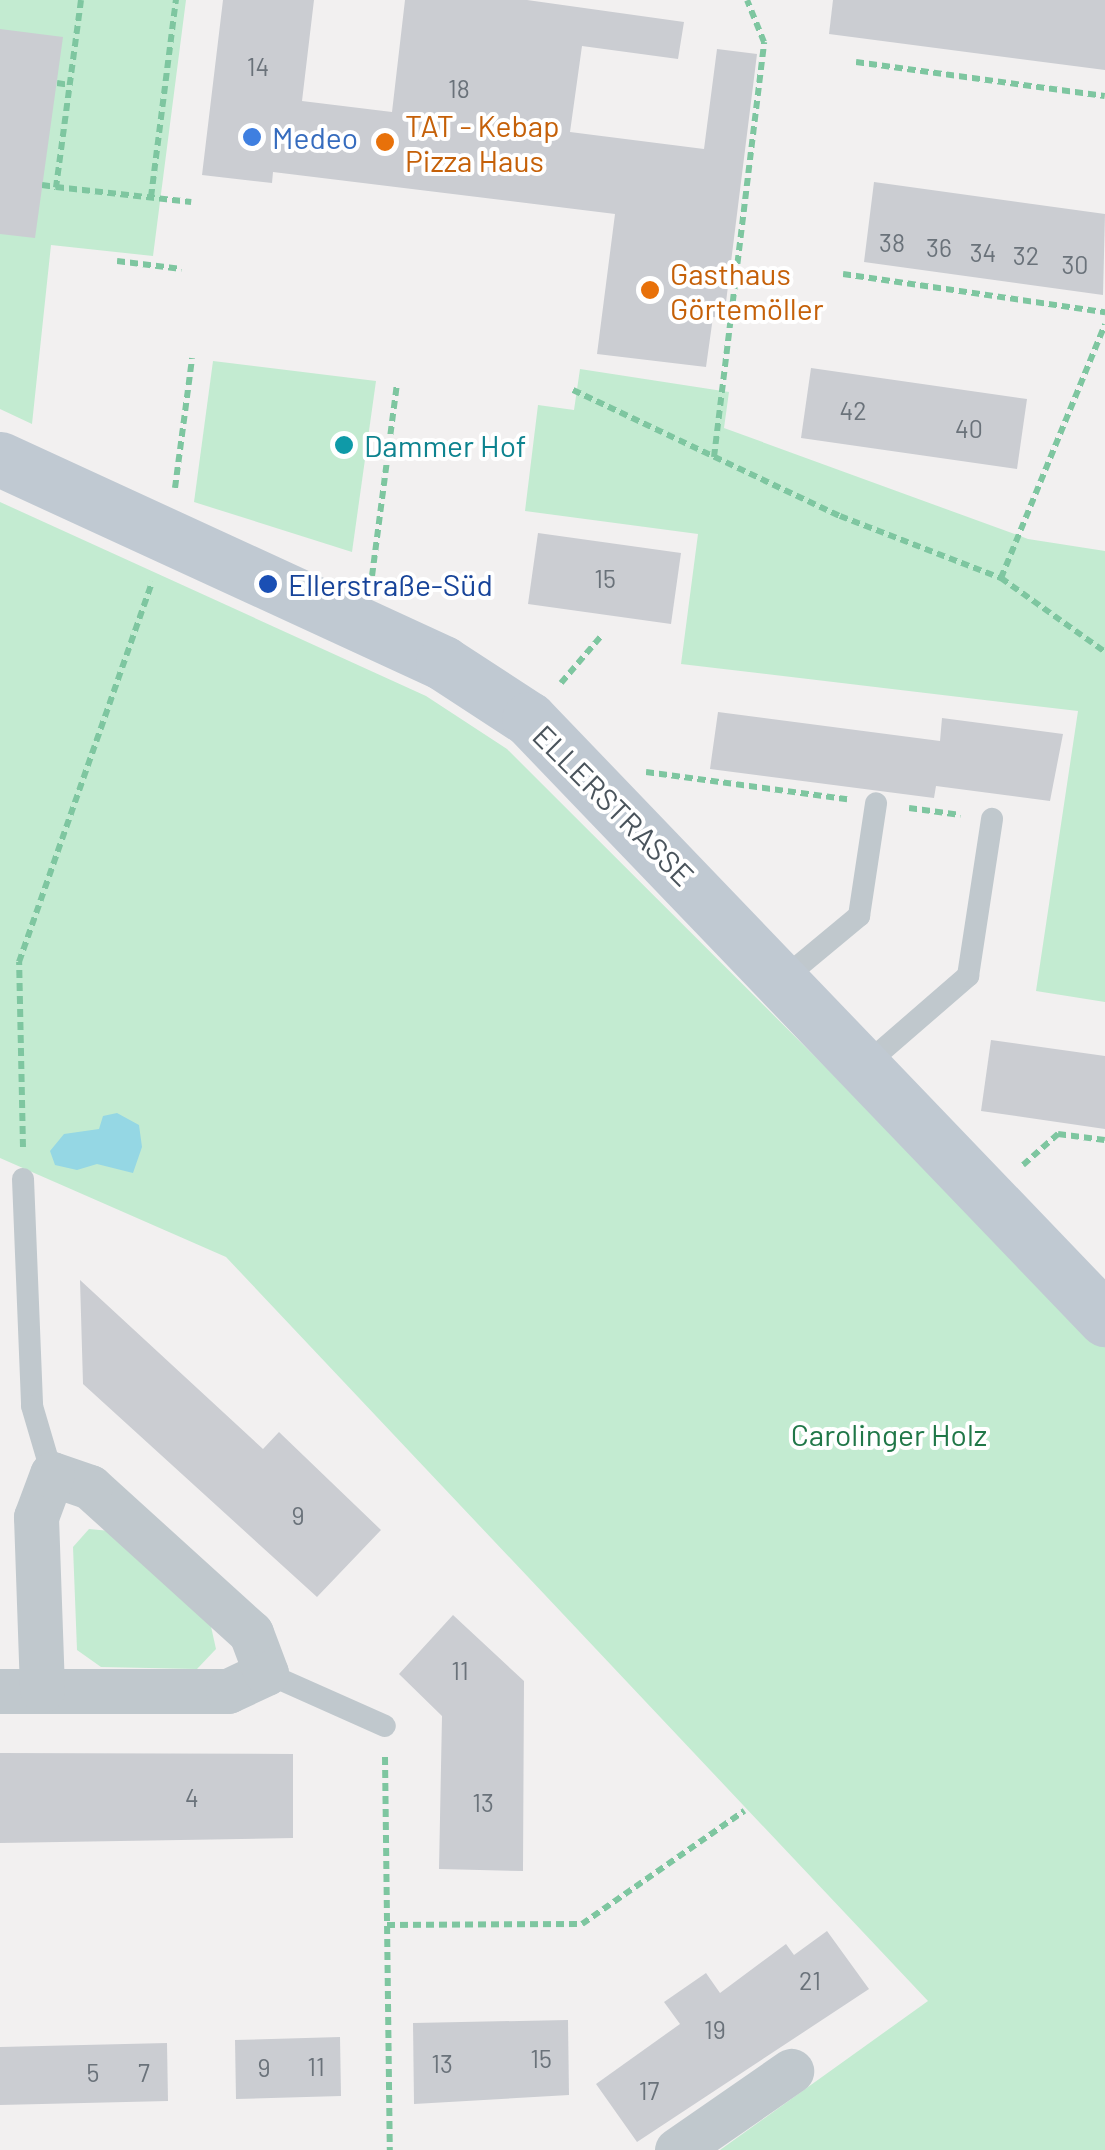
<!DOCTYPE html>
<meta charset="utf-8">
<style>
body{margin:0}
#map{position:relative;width:1105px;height:2150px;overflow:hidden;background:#f2f0f0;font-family:Barlow,sans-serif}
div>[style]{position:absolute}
.green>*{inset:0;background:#c3ebd1}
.water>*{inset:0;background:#95d7e4}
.building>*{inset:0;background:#cbcdd2}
.path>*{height:6px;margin-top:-3px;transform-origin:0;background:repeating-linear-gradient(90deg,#7ec6a0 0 8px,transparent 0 13px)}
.lane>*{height:22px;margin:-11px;padding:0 11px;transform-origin:11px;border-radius:11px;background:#c0c8cd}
.street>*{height:45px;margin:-22.5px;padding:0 22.5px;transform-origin:22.5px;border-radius:22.5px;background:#c0c8cd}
.secondary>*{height:55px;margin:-27.5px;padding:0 27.5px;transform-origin:27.5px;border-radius:27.5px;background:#c0c9d2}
.dots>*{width:28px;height:28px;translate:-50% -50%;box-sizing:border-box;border:5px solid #fff;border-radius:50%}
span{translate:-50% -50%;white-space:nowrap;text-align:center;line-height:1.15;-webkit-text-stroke:8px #fff;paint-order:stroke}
.number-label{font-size:25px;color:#6a727a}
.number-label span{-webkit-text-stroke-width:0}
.food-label{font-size:30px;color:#c56008}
.left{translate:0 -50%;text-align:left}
.shop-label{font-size:30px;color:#366cbe}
.culture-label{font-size:30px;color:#0d838f}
.transit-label{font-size:30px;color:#164399}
.street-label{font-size:30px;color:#4a545c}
.park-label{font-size:30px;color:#207748}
</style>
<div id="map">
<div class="green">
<div style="clip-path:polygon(0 0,186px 0,153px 256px,51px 245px,32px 424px,0 409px)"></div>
<div style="clip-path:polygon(213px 361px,376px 381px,352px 552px,194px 502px)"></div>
<div style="clip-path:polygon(580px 369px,729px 392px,724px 428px,1028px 539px,1105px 551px,1105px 1002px,1036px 991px,1078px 711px,681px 664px,698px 534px,525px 511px,538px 405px,574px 410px)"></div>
<div style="clip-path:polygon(0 502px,426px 696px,507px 749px,1105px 1346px,1105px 2150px,720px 2150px,928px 2001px,226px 1257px,0 1158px)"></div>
<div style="clip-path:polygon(89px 1529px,110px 1531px,210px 1622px,216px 1649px,197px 1669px,101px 1667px,77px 1650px,73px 1547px)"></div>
</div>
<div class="water">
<div style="clip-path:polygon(117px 1113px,139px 1125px,142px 1147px,133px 1173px,97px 1164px,77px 1170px,55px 1165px,50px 1151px,64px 1134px,99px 1129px,103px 1116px)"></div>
</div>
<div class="building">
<div style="clip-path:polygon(223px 0,314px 0,302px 101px,392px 112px,405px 0,527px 0,684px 22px,678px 59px,582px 46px,570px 132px,704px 149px,717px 49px,757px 54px,724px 318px,713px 317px,706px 367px,597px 354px,615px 214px,273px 172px,272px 183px,202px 175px)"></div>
<div style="clip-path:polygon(833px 0,1105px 0,1105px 70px,829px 34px)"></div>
<div style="clip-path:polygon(0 29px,63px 37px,35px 238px,0 234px)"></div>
<div style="clip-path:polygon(874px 182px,1105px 214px,1103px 295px,864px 262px)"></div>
<div style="clip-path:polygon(811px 368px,1027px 399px,1017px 469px,801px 438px)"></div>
<div style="clip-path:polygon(538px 533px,681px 553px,671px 624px,528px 604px)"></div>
<div style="clip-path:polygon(718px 712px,940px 741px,942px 718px,1063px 734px,1050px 801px,936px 786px,934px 798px,710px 769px)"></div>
<div style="clip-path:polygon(991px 1040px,1105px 1056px,1105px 1129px,981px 1111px)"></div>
<div style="clip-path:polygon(80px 1280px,263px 1449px,279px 1432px,381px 1530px,317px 1597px,83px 1384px)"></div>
<div style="clip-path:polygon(453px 1615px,524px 1681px,523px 1871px,439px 1869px,442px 1716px,399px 1674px)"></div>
<div style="clip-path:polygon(0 1753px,293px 1754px,293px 1838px,0 1843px)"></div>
<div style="clip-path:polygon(827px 1931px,869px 1989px,637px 2142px,596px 2084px,680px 2024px,664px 2002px,706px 1973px,720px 1993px,786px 1944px,794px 1955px)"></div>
<div style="clip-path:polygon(568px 2020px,569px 2095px,414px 2104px,413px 2023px)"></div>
<div style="clip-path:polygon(340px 2037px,341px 2096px,236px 2099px,235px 2040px)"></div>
<div style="clip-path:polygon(167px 2043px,168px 2101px,0 2105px,0 2047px)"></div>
</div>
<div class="path">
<div style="left:81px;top:0;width:189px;rotate:97.6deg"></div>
<div style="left:56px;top:187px;width:136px;rotate:6.3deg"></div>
<div style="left:856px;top:62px;width:251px;rotate:7.8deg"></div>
<div style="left:57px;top:83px;width:12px;rotate:9deg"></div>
<div style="left:42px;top:185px;width:14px;rotate:8deg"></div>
<div style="left:151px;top:197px;width:199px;rotate:-82.8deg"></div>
<div style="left:117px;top:261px;width:65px;rotate:7deg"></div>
<div style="left:843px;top:274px;width:265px;rotate:8.3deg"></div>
<div style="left:573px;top:390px;width:295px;rotate:25.3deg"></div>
<div style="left:840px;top:516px;width:173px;rotate:21.1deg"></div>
<div style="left:1001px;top:578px;width:128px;rotate:35.4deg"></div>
<div style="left:714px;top:457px;width:418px;rotate:-83.1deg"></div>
<div style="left:764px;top:42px;width:45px;rotate:-112deg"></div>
<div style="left:175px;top:488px;width:131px;rotate:-82.5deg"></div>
<div style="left:372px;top:576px;width:194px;rotate:-82.6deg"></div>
<div style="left:1001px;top:578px;width:274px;rotate:-67.7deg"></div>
<div style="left:561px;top:683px;width:63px;rotate:-49.5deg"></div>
<div style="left:646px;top:772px;width:203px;rotate:7.7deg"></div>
<div style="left:909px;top:808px;width:52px;rotate:7.7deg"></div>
<div style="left:23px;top:1147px;width:185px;rotate:-91.2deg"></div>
<div style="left:19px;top:962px;width:403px;rotate:-70.7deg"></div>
<div style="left:1023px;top:1165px;width:47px;rotate:-41.5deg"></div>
<div style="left:1058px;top:1134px;width:47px;rotate:7.3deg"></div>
<div style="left:385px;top:1757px;width:393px;rotate:89.3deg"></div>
<div style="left:387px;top:1925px;width:195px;rotate:-0.3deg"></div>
<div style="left:582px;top:1924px;width:198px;rotate:-34.9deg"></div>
</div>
<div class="lane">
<div style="left:783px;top:979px;width:99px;rotate:-39.7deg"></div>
<div style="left:859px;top:916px;width:114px;rotate:-81.4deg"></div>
<div style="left:864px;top:1066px;width:138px;rotate:-40.9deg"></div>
<div style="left:968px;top:976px;width:159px;rotate:-81.3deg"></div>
<div style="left:23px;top:1179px;width:227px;rotate:87.7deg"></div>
<div style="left:32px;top:1406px;width:71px;rotate:73.6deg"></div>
<div style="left:266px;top:1673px;width:130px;rotate:24deg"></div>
</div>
<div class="street">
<div style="left:0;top:1691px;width:228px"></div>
<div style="left:228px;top:1691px;width:42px;rotate:-25.3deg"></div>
<div style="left:266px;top:1673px;width:43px;rotate:-110.6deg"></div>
<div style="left:251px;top:1633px;width:217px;rotate:-137.8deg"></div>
<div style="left:90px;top:1487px;width:40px;rotate:-161.1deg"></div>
<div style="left:52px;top:1474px;width:46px;rotate:110.4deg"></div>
<div style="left:36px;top:1517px;width:173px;rotate:88deg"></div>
<div style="left:677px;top:2150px;width:139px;rotate:-34.7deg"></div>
</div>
<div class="secondary">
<div style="left:0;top:459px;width:488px;rotate:24.7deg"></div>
<div style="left:443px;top:663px;width:103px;rotate:33.1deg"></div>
<div style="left:529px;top:719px;width:832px;rotate:46.17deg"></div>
</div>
<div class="dots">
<div style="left:252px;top:137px;background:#3f7fe0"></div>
<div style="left:385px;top:142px;background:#e8710a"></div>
<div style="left:650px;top:290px;background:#e8710a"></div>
<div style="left:344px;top:445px;background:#0f9aa8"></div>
<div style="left:268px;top:584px;background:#1a4fb4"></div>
</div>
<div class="number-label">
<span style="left:258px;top:66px">14</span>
<span style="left:459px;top:88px">18</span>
<span style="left:892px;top:242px">38</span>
<span style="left:939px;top:247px">36</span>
<span style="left:983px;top:252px">34</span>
<span style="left:1026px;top:255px">32</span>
<span style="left:1075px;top:264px">30</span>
<span style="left:853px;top:410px">42</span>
<span style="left:969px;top:428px">40</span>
<span style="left:605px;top:578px">15</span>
<span style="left:298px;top:1515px">9</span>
<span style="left:460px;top:1670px">11</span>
<span style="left:192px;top:1797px">4</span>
<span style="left:483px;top:1802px">13</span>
<span style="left:810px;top:1980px">21</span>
<span style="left:715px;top:2029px">19</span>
<span style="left:541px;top:2058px">15</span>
<span style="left:442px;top:2063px">13</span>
<span style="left:316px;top:2066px">11</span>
<span style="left:264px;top:2067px">9</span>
<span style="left:93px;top:2072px">5</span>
<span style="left:144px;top:2072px">7</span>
<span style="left:649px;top:2090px">17</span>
</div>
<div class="food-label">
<span class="left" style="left:405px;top:142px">TAT - Kebap<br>Pizza Haus</span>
<span class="left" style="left:670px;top:290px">Gasthaus<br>Görtemöller</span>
</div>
<div class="shop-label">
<span class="left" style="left:272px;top:137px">Medeo</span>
</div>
<div class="culture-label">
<span class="left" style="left:364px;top:445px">Dammer Hof</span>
</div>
<div class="transit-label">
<span class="left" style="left:288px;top:584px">Ellerstraße-Süd</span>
</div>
<div class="street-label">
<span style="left:614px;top:805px;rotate:45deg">ELLERSTRASSE</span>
</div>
<div class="park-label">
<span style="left:889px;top:1434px">Carolinger Holz</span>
</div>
</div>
